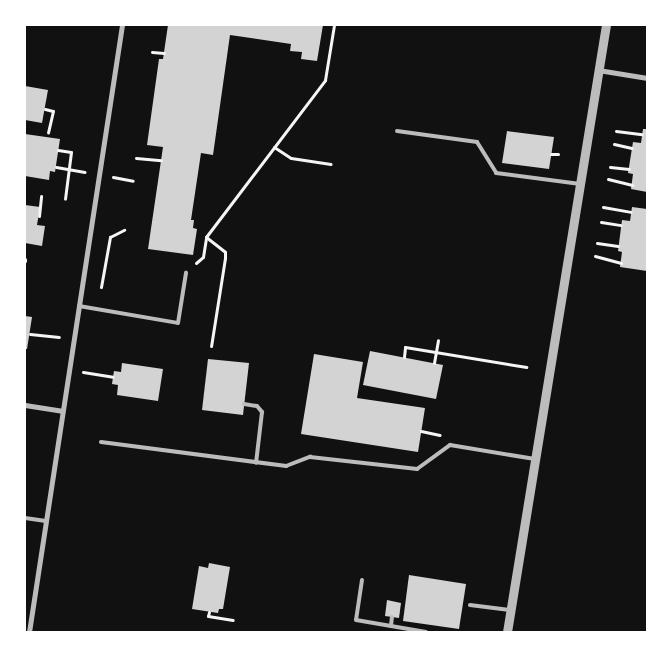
<!DOCTYPE html>
<style>
body{margin:0}
#map{position:relative;width:672px;height:657px;overflow:hidden;background:#111;font-family:Arial,sans-serif}
div>[style]{position:absolute}
.building>*{inset:0;background:#d3d3d3}
.path>*{height:3px;margin:-1.5px;padding:0 1.5px;transform-origin:1.5px;border-radius:1.5px;background:#f5f5f5}
.service>*{height:4px;margin:-2px;padding:0 2px;transform-origin:2px;border-radius:2px;background:#bcbcbc}
.minor>*{height:5px;margin:-2.5px;padding:0 2.5px;transform-origin:2.5px;border-radius:2.5px;background:#bcbcbc}
.tertiary>*{height:9px;margin:-4.5px;padding:0 4.5px;transform-origin:4.5px;border-radius:4.5px;background:#bcbcbc}
span{translate:-50% -50%;white-space:nowrap;text-align:center;line-height:1.15;-webkit-text-stroke:4.5px #fff;paint-order:stroke}
.frame{position:absolute;inset:0;border:26px solid #fff;pointer-events:none}
</style>
<div id="map">
<div class="building">
<div style="clip-path:polygon(168px 25px,323px 25px,317px 61px,301px 59px,302px 52px,290px 51px,291px 44px,230px 35px,213px 155px,201px 153px,191px 220px,194px 220px,193px 228px,197px 229px,193px 255px,148px 249px,163px 147px,147px 145px,159px 59px,163px 59px)"></div>
<div style="clip-path:polygon(25px 86px,48px 90px,42px 123px,25px 120px)"></div>
<div style="clip-path:polygon(643px 129px,647px 129px,647px 192px,631px 189px,633px 174px,628px 173px,633px 142px,641px 143px)"></div>
<div style="clip-path:polygon(507px 131px,554px 137px,549px 169px,502px 163px)"></div>
<div style="clip-path:polygon(25px 134px,60px 139px,55px 172px,50px 171px,49px 180px,25px 176px)"></div>
<div style="clip-path:polygon(25px 205px,40px 207px,37px 225px,45px 226px,42px 246px,25px 243px)"></div>
<div style="clip-path:polygon(632px 207px,647px 209px,647px 271px,620px 267px,622px 252px,618px 251px,622px 220px,630px 221px)"></div>
<div style="clip-path:polygon(25px 316px,32px 317px,27px 349px,25px 349px)"></div>
<div style="clip-path:polygon(370px 351px,443px 365px,436px 399px,363px 385px)"></div>
<div style="clip-path:polygon(314px 354px,363px 362px,357px 398px,425px 408px,418px 452px,301px 434px)"></div>
<div style="clip-path:polygon(208px 359px,249px 363px,243px 415px,202px 410px)"></div>
<div style="clip-path:polygon(122px 363px,163px 369px,158px 401px,117px 395px,118px 385px,112px 384px,113px 377px,114px 371px,121px 372px)"></div>
<div style="clip-path:polygon(209px 563px,230px 567px,223px 609px,219px 609px,218px 613px,192px 609px,199px 566px,208px 568px)"></div>
<div style="clip-path:polygon(409px 575px,466px 584px,459px 629px,403px 621px)"></div>
<div style="clip-path:polygon(387px 600px,401px 603px,399px 618px,385px 616px)"></div>
</div>
<div class="path">
<div style="left:152px;top:52px;width:12px;rotate:5deg"></div>
<div style="left:45px;top:109px;width:8px;rotate:14deg"></div>
<div style="left:53px;top:111px;width:22px;rotate:103deg"></div>
<div style="left:616px;top:131px;width:26px;rotate:7deg"></div>
<div style="left:614px;top:144px;width:18px;rotate:13deg"></div>
<div style="left:274px;top:147px;width:20px;rotate:33deg"></div>
<div style="left:291px;top:158px;width:40px;rotate:8.5deg"></div>
<div style="left:58px;top:150px;width:13px;rotate:9deg"></div>
<div style="left:71px;top:152px;width:47px;rotate:97.3deg"></div>
<div style="left:551px;top:154px;width:7px"></div>
<div style="left:136px;top:158px;width:25px;rotate:5deg"></div>
<div style="left:56px;top:167px;width:29px;rotate:10deg"></div>
<div style="left:610px;top:167px;width:19px;rotate:6deg"></div>
<div style="left:113px;top:177px;width:20px;rotate:11deg"></div>
<div style="left:608px;top:179px;width:25px;rotate:14deg"></div>
<div style="left:603px;top:207px;width:28px;rotate:10deg"></div>
<div style="left:39px;top:216px;width:20px;rotate:-84deg"></div>
<div style="left:601px;top:222px;width:20px;rotate:9deg"></div>
<div style="left:206px;top:237px;width:24px;rotate:38deg"></div>
<div style="left:225px;top:252px;width:6px;rotate:90deg"></div>
<div style="left:225px;top:258px;width:89px;rotate:99deg"></div>
<div style="left:597px;top:243px;width:21px;rotate:8deg"></div>
<div style="left:595px;top:256px;width:27px;rotate:15deg"></div>
<div style="left:25px;top:261px;width:2px;rotate:-90deg"></div>
<div style="left:196px;top:263px;width:9px;rotate:-41deg"></div>
<div style="left:203px;top:257px;width:20px;rotate:-81deg"></div>
<div style="left:206px;top:237px;width:197px;rotate:-52.8deg"></div>
<div style="left:325px;top:80px;width:56px;rotate:-80.7deg"></div>
<div style="left:101px;top:287px;width:51px;rotate:-79.8deg"></div>
<div style="left:110px;top:237px;width:16px;rotate:-27deg"></div>
<div style="left:30px;top:334px;width:29px;rotate:6deg"></div>
<div style="left:404px;top:357px;width:10px;rotate:-84deg"></div>
<div style="left:405px;top:347px;width:123px;rotate:9.4deg"></div>
<div style="left:434px;top:363px;width:23px;rotate:-80deg"></div>
<div style="left:83px;top:372px;width:30px;rotate:9deg"></div>
<div style="left:421px;top:431px;width:19px;rotate:12deg"></div>
<div style="left:209px;top:612px;width:4px;rotate:104deg"></div>
<div style="left:208px;top:616px;width:25px;rotate:9deg"></div>
</div>
<div class="service">
<div style="left:397px;top:131px;width:81px;rotate:7.8deg"></div>
<div style="left:477px;top:142px;width:36px;rotate:58deg"></div>
<div style="left:496px;top:173px;width:85px;rotate:7.5deg"></div>
<div style="left:79px;top:306px;width:100px;rotate:9.7deg"></div>
<div style="left:178px;top:323px;width:51px;rotate:-80.9deg"></div>
<div style="left:244px;top:404px;width:13px;rotate:9deg"></div>
<div style="left:257px;top:406px;width:8px;rotate:50deg"></div>
<div style="left:262px;top:412px;width:51px;rotate:96.7deg"></div>
<div style="left:101px;top:442px;width:187px;rotate:7.4deg"></div>
<div style="left:286px;top:466px;width:26px;rotate:-21deg"></div>
<div style="left:310px;top:457px;width:108px;rotate:6.4deg"></div>
<div style="left:417px;top:469px;width:41px;rotate:-36deg"></div>
<div style="left:450px;top:445px;width:86px;rotate:9.4deg"></div>
<div style="left:25px;top:518px;width:21px;rotate:8deg"></div>
<div style="left:362px;top:580px;width:40px;rotate:98.5deg"></div>
<div style="left:356px;top:620px;width:71px;rotate:9.7deg"></div>
<div style="left:470px;top:605px;width:40px;rotate:7.1deg"></div>
<div style="left:391px;top:626px;width:9px;rotate:-84deg"></div>
</div>
<div class="minor">
<div style="left:598px;top:70px;width:50px;rotate:9.3deg"></div>
<div style="left:25px;top:405px;width:37px;rotate:9deg"></div>
<div style="left:29px;top:632px;width:614px;rotate:-81.29deg"></div>
</div>
<div class="tertiary">
<div style="left:507px;top:632px;width:615px;rotate:-80.74deg"></div>
</div>
<div class="frame"></div>
</div>
